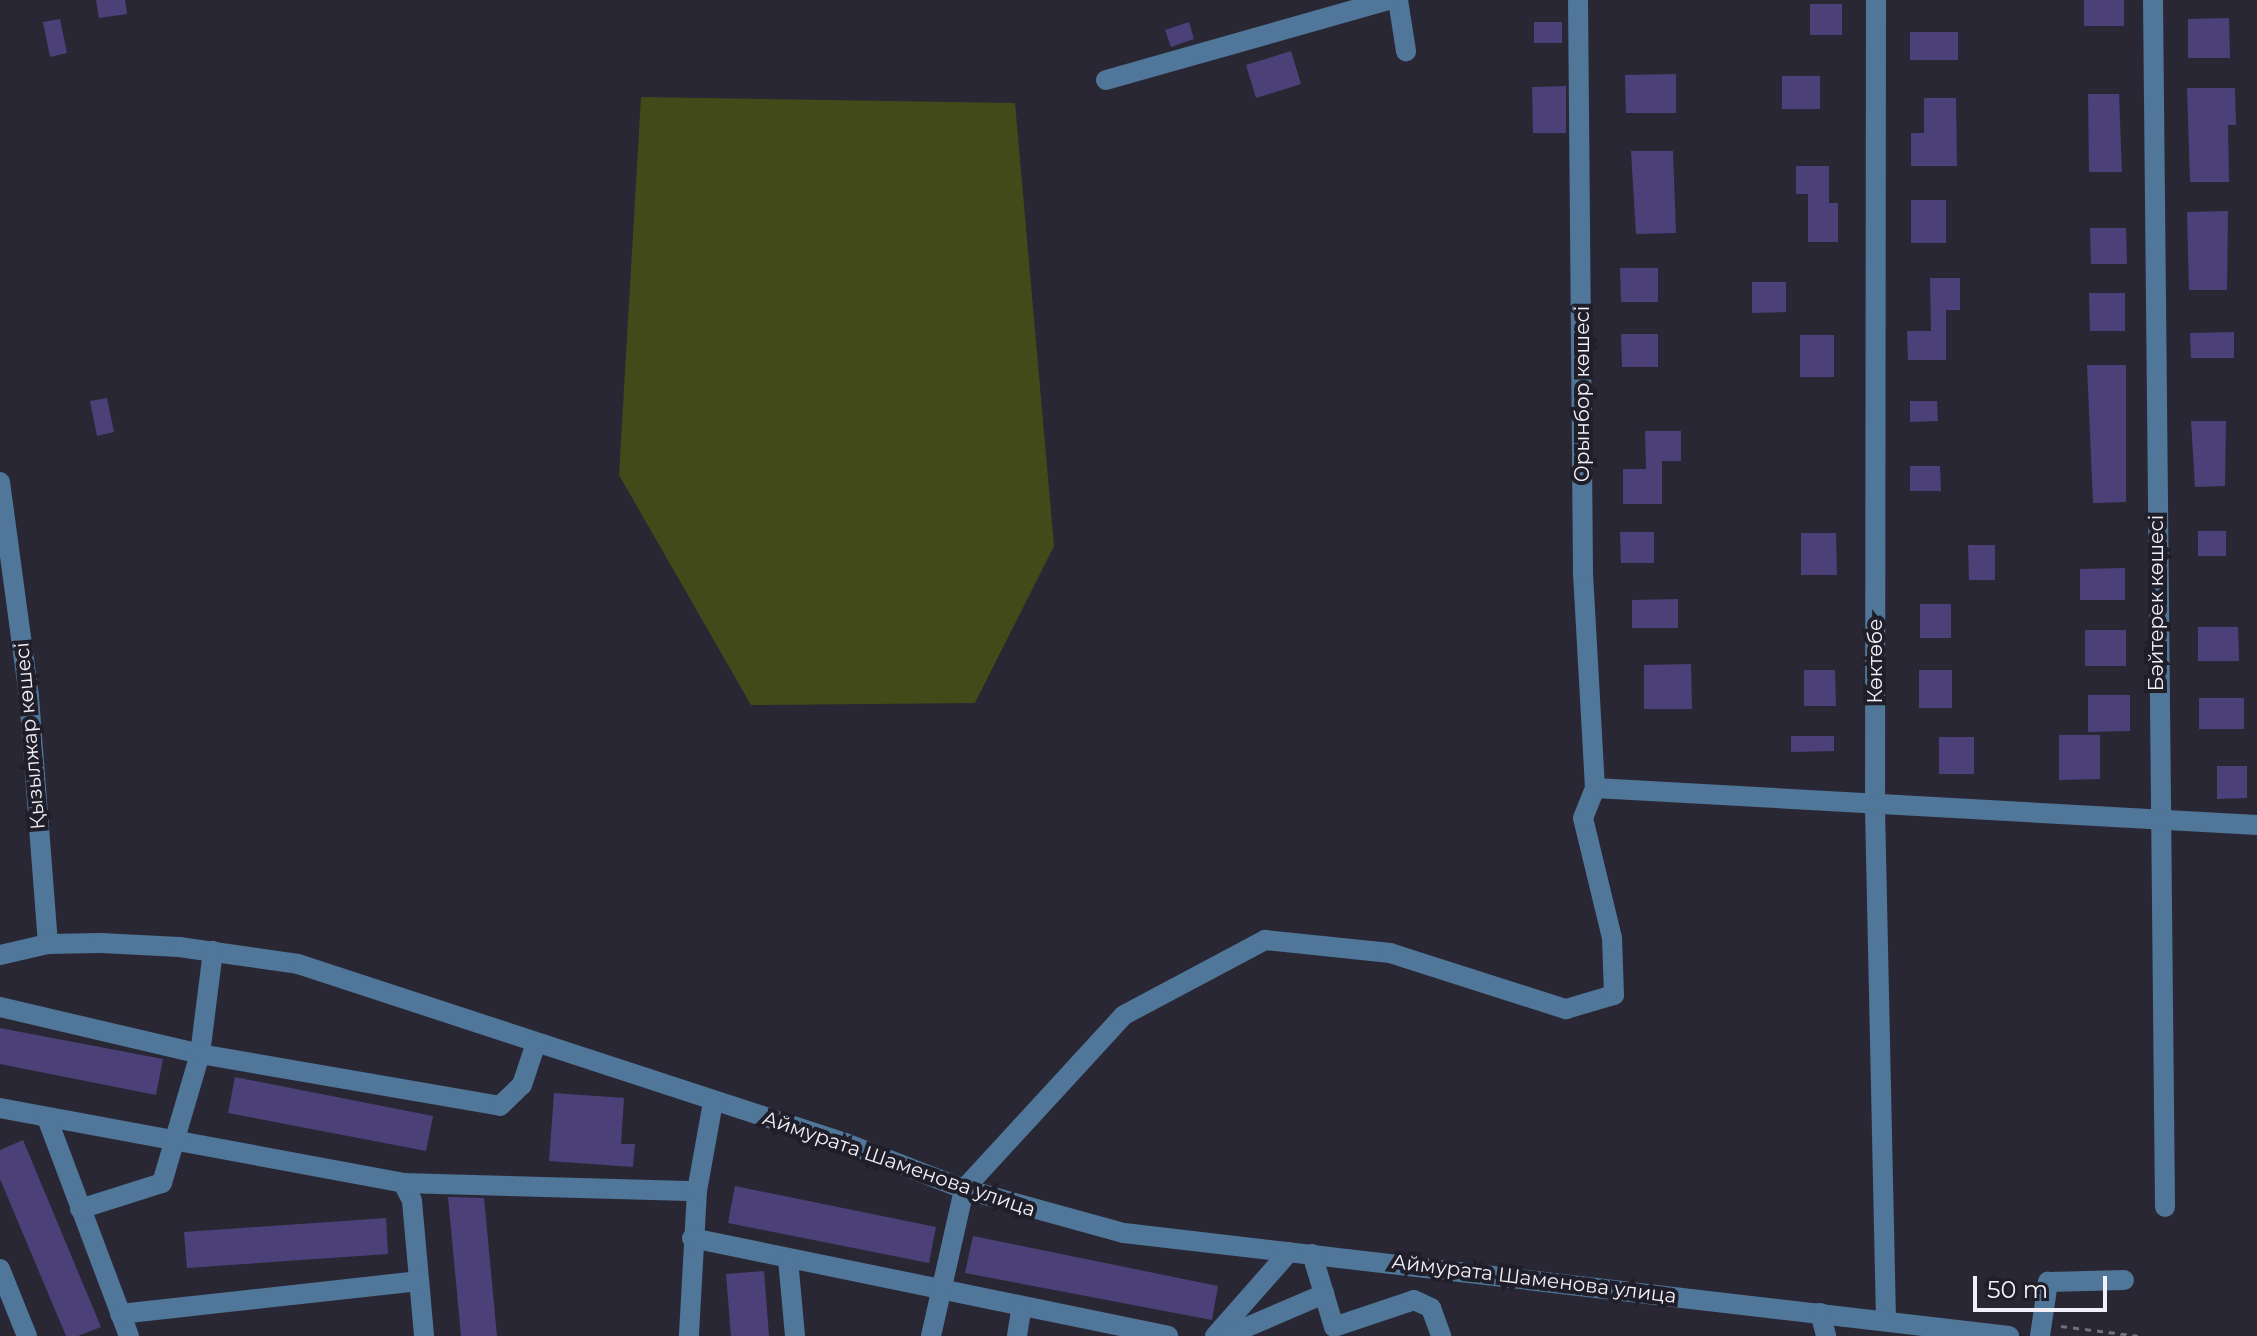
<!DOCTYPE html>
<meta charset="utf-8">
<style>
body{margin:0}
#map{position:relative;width:2257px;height:1336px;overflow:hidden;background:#292733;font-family:Montserrat,sans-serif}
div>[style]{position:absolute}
.green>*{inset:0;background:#434a19}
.building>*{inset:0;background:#4c4079}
.path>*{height:3px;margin-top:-1.5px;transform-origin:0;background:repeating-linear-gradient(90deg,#716f7a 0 6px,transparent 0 12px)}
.minor>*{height:20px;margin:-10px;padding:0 10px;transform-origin:10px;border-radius:10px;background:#507699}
span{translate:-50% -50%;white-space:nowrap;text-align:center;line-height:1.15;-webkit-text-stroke:8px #1f1e29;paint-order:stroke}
.street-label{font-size:20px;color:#f1f0f8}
.scale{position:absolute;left:1973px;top:1276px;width:134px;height:36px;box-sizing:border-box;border:4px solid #f1f0f8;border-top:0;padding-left:10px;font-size:24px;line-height:28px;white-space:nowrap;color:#f1f0f8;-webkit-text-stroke:6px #1f1e29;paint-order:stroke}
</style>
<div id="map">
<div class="green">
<div style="clip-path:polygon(641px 97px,1015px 103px,1054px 546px,975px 703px,751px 705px,619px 475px)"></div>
</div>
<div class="building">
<div style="clip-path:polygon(96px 0,125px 0,127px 14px,99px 18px)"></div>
<div style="clip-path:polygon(2084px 0,2124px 0,2124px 26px,2084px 26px)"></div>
<div style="clip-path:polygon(1810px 4px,1842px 4px,1842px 35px,1810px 35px)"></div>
<div style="clip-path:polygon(2229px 18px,2230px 58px,2188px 58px,2188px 19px)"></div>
<div style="clip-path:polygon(60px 19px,67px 53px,50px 57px,43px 22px)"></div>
<div style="clip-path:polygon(1189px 22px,1194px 39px,1171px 47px,1165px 30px)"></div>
<div style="clip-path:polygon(1534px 22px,1562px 22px,1562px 43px,1534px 43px)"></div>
<div style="clip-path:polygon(1910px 32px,1958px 32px,1958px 60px,1910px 60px)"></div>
<div style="clip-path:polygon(1291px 51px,1301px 84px,1256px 98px,1246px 65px)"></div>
<div style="clip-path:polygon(1676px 74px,1676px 113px,1626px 113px,1625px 75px)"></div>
<div style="clip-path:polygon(1782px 76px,1820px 76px,1820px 109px,1782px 109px)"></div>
<div style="clip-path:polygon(1566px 86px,1566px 133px,1533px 133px,1532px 87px)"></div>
<div style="clip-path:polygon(2187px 88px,2235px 88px,2236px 125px,2228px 125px,2229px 182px,2190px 182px)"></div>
<div style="clip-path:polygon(2088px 94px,2119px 94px,2122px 172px,2089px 172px)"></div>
<div style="clip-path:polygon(1924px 98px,1956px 98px,1957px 166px,1911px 166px,1911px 133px,1924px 133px)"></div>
<div style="clip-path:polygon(1631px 151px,1673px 151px,1676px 233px,1636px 234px)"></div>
<div style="clip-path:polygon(1796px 166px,1829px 166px,1829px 203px,1838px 203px,1838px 242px,1808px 242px,1808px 194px,1796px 194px)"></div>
<div style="clip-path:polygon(1911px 200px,1946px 200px,1946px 243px,1911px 243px)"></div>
<div style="clip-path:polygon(2228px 211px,2227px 290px,2189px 290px,2187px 212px)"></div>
<div style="clip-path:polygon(2090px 228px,2126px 228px,2127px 264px,2091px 264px)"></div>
<div style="clip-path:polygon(1620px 268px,1658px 268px,1658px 302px,1621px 302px)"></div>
<div style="clip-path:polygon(1930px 278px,1960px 278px,1960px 310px,1946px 310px,1946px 360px,1908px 360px,1907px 331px,1931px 331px)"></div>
<div style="clip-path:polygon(1752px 282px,1786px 282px,1786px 312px,1752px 313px)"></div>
<div style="clip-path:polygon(2089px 293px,2125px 293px,2125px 331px,2090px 331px)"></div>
<div style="clip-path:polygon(2234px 332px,2234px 358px,2191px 358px,2190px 333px)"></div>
<div style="clip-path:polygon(1621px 334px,1658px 334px,1658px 367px,1622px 367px)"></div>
<div style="clip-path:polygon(1800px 335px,1834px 335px,1834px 377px,1800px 377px)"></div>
<div style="clip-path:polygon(2087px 365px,2126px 365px,2126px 502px,2093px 503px)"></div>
<div style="clip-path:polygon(107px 398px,114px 432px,97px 436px,90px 401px)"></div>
<div style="clip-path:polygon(1910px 401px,1937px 401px,1938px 421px,1910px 422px)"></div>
<div style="clip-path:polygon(2191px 421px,2226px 421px,2225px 486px,2195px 487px)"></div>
<div style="clip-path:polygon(1645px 431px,1681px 431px,1681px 461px,1662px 461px,1662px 504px,1623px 504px,1623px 469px,1646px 469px)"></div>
<div style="clip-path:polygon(1910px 466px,1940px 466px,1941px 491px,1910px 491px)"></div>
<div style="clip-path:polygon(2198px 531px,2226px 531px,2226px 556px,2198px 556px)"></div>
<div style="clip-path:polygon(1620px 532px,1654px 532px,1654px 563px,1621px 563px)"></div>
<div style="clip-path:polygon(1801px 533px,1836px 533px,1837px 575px,1801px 575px)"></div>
<div style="clip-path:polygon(1968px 545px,1995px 545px,1995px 580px,1969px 580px)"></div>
<div style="clip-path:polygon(2125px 568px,2125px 600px,2080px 600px,2080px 569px)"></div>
<div style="clip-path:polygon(1678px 599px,1678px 628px,1632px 628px,1632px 600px)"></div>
<div style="clip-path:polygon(1920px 604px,1951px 604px,1951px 638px,1920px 638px)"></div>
<div style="clip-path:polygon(2198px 627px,2238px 627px,2239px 661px,2198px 661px)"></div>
<div style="clip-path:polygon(2085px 630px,2126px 630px,2126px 666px,2085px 666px)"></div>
<div style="clip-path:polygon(1691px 664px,1692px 709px,1644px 709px,1644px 665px)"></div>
<div style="clip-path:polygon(1804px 670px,1835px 670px,1836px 706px,1804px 706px)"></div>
<div style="clip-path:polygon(1919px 670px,1952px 670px,1952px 708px,1919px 708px)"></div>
<div style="clip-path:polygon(2088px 695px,2130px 695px,2130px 731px,2088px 732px)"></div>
<div style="clip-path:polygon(2199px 698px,2244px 698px,2244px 729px,2199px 729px)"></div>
<div style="clip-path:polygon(2059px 735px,2100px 735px,2100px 779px,2059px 780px)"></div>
<div style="clip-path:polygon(1791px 736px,1834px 736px,1834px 751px,1791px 752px)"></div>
<div style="clip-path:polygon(1939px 737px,1974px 737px,1974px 774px,1939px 774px)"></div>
<div style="clip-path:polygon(2217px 766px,2247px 766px,2247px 798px,2217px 799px)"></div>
<div style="clip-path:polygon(0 1028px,163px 1059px,156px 1095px,0 1064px)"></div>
<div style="clip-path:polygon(235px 1077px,433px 1116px,426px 1151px,228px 1113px)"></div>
<div style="clip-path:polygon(554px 1093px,624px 1098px,621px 1144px,635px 1144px,633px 1167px,549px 1161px)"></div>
<div style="clip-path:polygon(23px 1140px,101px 1327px,78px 1336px,66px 1336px,0 1179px,0 1150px)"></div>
<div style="clip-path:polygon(735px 1186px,936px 1227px,929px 1263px,728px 1223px)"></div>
<div style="clip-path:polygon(448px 1197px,484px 1198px,497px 1336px,461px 1336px)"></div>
<div style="clip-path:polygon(386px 1218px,388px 1254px,187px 1268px,184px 1232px)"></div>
<div style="clip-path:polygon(973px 1236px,1218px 1286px,1212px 1320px,965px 1273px)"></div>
<div style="clip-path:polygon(764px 1271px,769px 1336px,731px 1336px,726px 1274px)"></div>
</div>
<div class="path">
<div style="left:2061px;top:1326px;width:79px;rotate:7.3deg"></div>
</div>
<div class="minor">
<div style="left:1398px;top:0;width:52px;rotate:81.1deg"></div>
<div style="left:1876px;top:0;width:808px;rotate:90.07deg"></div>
<div style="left:1875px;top:808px;width:513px;rotate:88.77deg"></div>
<div style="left:2153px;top:0;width:1207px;rotate:89.43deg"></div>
<div style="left:1106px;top:80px;width:294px;rotate:-15.8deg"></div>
<div style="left:0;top:482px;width:217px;rotate:82.3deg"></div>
<div style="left:29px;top:697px;width:248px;rotate:85.6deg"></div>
<div style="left:1595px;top:788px;width:663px;rotate:3.2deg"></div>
<div style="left:0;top:955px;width:49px;rotate:-12.9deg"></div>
<div style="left:48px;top:944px;width:53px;rotate:-1.1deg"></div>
<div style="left:101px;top:943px;width:78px;rotate:2.9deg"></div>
<div style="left:179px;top:947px;width:120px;rotate:8.1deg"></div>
<div style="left:298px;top:964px;width:579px;rotate:18.12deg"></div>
<div style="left:848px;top:1144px;width:124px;rotate:21.2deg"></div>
<div style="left:964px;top:1189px;width:166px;rotate:15.4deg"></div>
<div style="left:1124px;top:1233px;width:891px;rotate:6.64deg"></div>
<div style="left:0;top:1007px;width:205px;rotate:13.2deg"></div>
<div style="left:200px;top:1054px;width:104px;rotate:-82.8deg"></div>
<div style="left:0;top:1108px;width:410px;rotate:10.5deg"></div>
<div style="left:403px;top:1183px;width:20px;rotate:63deg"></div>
<div style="left:412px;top:1201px;width:136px;rotate:84.9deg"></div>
<div style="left:47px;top:1118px;width:233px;rotate:69.4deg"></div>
<div style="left:403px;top:1183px;width:294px;rotate:1.6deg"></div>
<div style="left:697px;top:1191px;width:145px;rotate:93.2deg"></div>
<div style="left:697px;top:1191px;width:90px;rotate:-79.8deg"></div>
<div style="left:80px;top:1209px;width:86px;rotate:-17.6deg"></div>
<div style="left:162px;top:1183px;width:134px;rotate:-73.6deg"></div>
<div style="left:200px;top:1054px;width:304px;rotate:9.8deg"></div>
<div style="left:500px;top:1106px;width:30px;rotate:-44deg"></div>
<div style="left:522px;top:1085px;width:44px;rotate:-71.6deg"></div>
<div style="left:692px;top:1238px;width:486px;rotate:11.6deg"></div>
<div style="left:1312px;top:1254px;width:76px;rotate:73.2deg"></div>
<div style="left:1334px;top:1327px;width:84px;rotate:-18.6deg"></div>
<div style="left:1414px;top:1300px;width:19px;rotate:25deg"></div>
<div style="left:1431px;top:1308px;width:30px;rotate:70deg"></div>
<div style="left:788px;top:1259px;width:77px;rotate:84.8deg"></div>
<div style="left:0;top:1269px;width:72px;rotate:68.1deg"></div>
<div style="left:1820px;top:1313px;width:24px;rotate:75deg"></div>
<div style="left:120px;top:1314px;width:301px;rotate:-6.3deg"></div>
<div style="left:931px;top:1336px;width:151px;rotate:-77.3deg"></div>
<div style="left:964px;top:1189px;width:236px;rotate:-47.4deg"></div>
<div style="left:1124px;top:1015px;width:160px;rotate:-28deg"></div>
<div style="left:1265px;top:940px;width:126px;rotate:5.9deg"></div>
<div style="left:1390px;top:953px;width:185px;rotate:17.7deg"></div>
<div style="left:1566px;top:1009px;width:50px;rotate:-16.3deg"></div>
<div style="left:1614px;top:995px;width:57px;rotate:-92deg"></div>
<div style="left:1612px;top:938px;width:123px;rotate:-103.6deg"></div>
<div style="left:1583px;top:818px;width:32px;rotate:-68deg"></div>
<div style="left:1595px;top:788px;width:217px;rotate:-93.2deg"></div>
<div style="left:1583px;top:571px;width:571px;rotate:-90.5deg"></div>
<div style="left:1017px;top:1336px;width:30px;rotate:-81deg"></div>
<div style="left:1215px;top:1336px;width:112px;rotate:-48.6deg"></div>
<div style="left:1226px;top:1336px;width:107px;rotate:-23.2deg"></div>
<div style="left:2040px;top:1336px;width:55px;rotate:-81.6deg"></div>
<div style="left:2048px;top:1282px;width:76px;rotate:-1.5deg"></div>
</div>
<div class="street-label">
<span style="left:1582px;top:394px;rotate:-90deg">Орынбор көшесі</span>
<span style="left:2156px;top:603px;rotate:-90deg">Бәйтерек көшесі</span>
<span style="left:1875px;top:661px;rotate:-90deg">Көктөбе</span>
<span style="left:30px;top:736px;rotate:-95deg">Қызылжар көшесі</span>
<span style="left:899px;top:1164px;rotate:19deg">Аймурата Шаменова улица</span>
<span style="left:1534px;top:1279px;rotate:7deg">Аймурата Шаменова улица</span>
</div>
<div class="scale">50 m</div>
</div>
